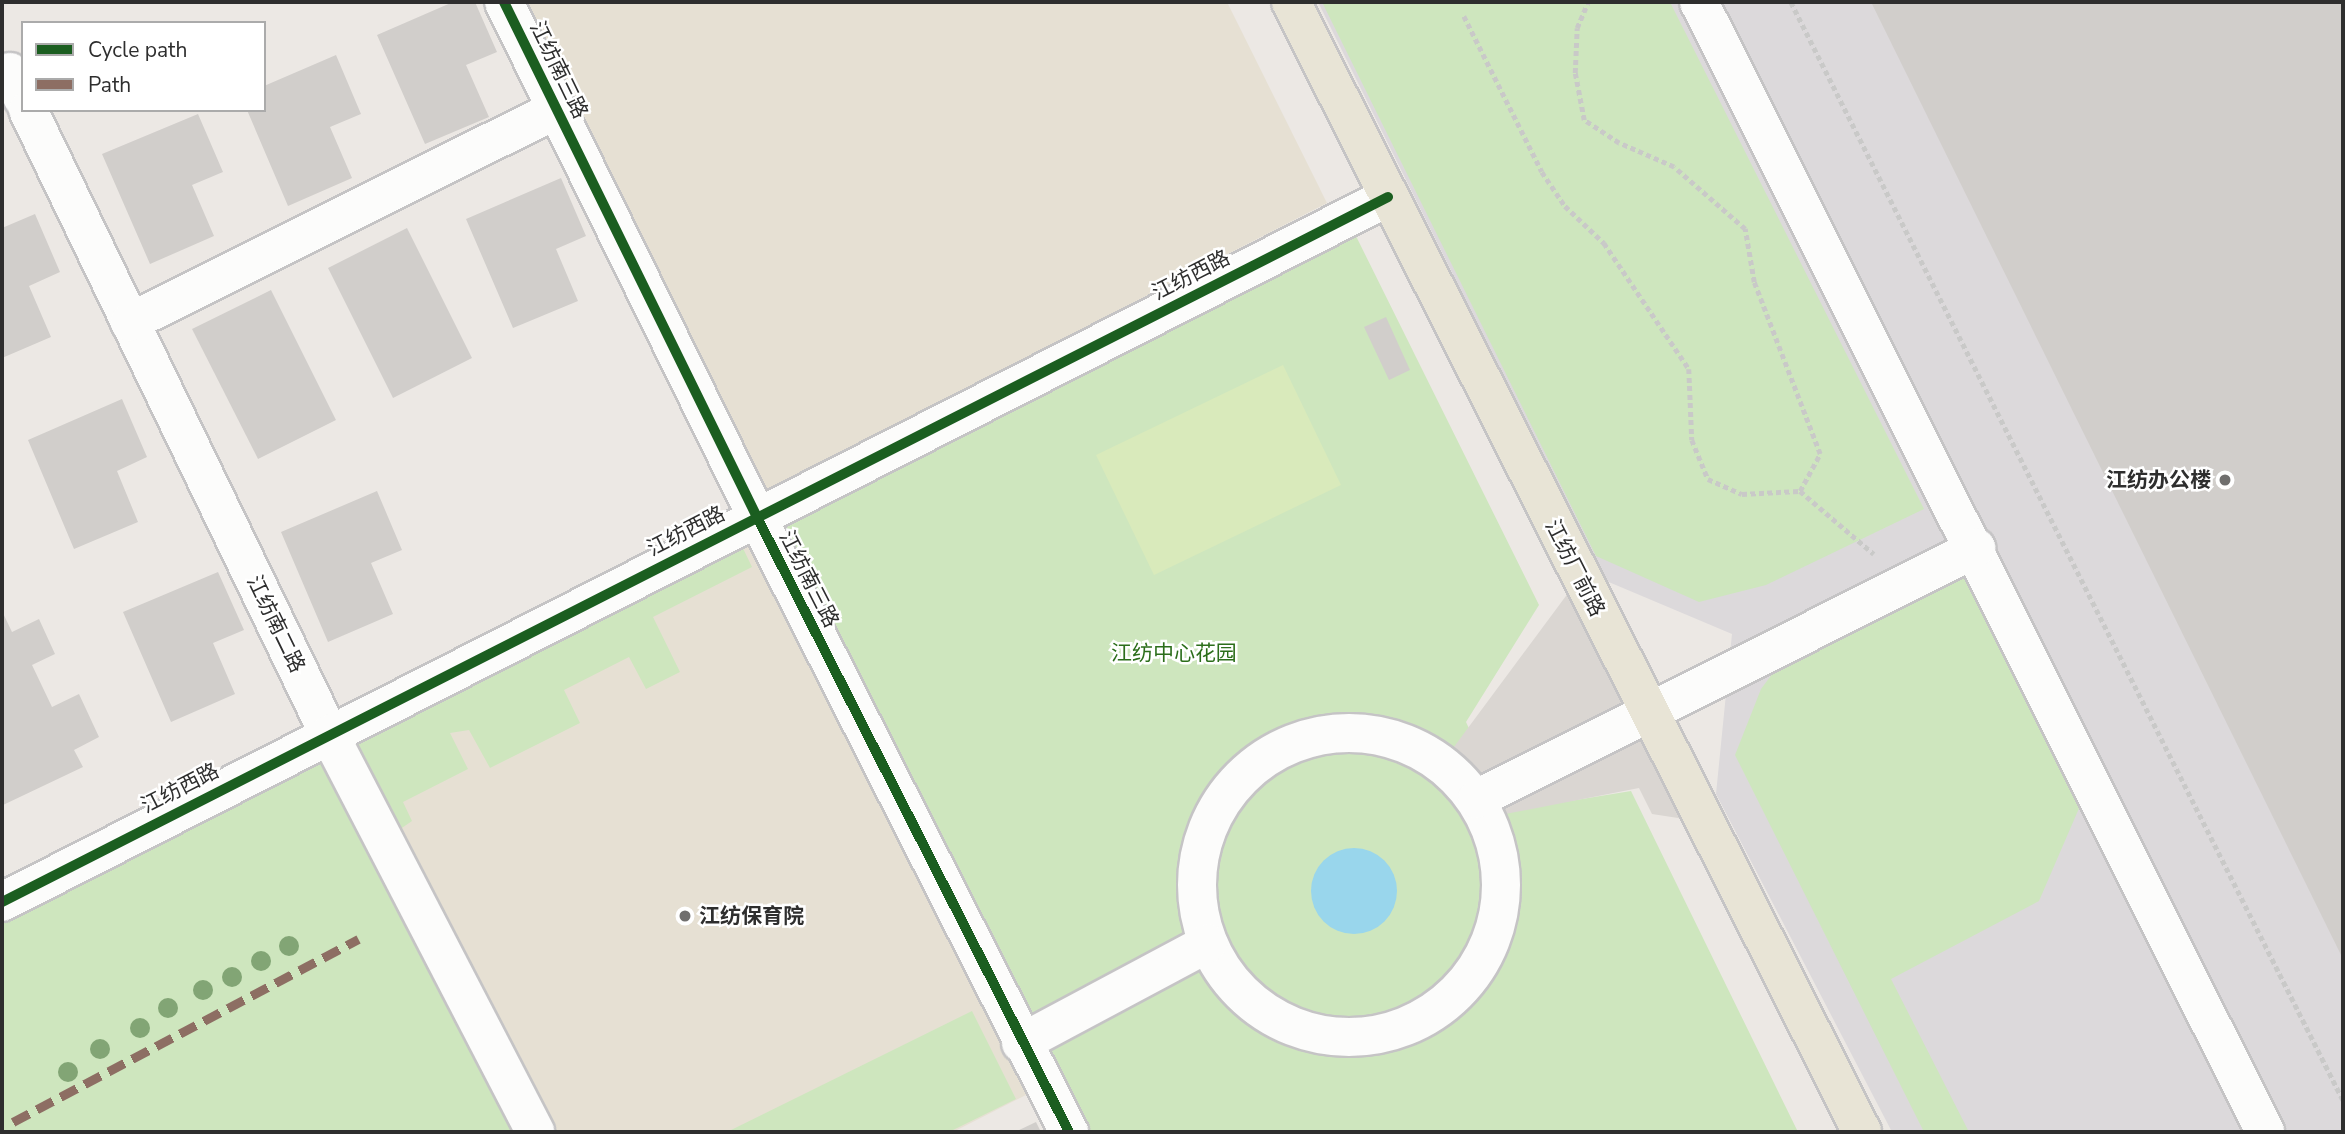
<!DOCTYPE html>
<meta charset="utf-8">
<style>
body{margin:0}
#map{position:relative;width:2345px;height:1134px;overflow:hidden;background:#ece8e4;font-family:"Nunito Sans","Noto Sans SC",sans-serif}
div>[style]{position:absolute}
.industrial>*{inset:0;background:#dcd9db}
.education>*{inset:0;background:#e6e0d3}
.green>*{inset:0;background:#cee6be}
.pitch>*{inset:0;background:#d9eabb}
.plaza>*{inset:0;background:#dad6d2}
.water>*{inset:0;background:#99d6ec}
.round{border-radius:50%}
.building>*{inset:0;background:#d1cecb}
.path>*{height:4.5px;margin-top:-2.25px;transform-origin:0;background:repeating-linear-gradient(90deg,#c9c9c8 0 5px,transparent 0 8.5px)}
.roads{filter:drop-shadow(2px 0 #c5c4c5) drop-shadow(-2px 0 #c5c4c5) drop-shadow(0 2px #c5c4c5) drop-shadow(0 -2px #c5c4c5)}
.minor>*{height:38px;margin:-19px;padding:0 19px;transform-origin:19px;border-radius:19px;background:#fcfcfb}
.minor>.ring{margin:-19px;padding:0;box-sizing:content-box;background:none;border:38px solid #fcfcfb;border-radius:50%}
.major>*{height:38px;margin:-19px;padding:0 19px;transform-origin:19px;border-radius:19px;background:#e8e4d6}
.quiet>*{height:9px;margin-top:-4.5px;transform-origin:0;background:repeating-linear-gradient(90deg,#8d6e63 0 18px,transparent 0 27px)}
.cycleway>*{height:10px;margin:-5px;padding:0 5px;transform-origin:5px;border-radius:5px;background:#1b5e20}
.trees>*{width:20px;height:20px;margin:-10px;border-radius:50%;background:#82a575}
.dots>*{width:19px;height:19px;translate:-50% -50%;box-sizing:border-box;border:4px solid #fff;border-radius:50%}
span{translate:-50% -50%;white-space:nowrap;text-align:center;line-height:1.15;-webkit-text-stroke:5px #fff;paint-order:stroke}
.street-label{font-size:21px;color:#2e2e2e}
.poi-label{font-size:21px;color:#2e2e2e;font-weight:700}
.right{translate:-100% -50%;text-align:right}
.left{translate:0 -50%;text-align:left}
.park-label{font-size:21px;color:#2c6e1b}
.frame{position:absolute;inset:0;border:4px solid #2e2e2e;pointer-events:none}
.legend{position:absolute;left:21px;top:21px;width:245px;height:91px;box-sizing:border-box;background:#fff;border:2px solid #ababab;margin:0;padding:9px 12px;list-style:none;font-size:21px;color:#2e2e2e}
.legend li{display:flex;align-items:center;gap:14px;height:35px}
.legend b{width:35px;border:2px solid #ababab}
</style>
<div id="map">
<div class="industrial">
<div style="clip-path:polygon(1318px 2px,2343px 2px,2343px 1132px,1892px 1132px,1716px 794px,1732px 634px,1604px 580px)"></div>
</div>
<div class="education">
<div style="clip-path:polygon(510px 2px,1227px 2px,1327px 203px,757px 496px)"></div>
<div style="clip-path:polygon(744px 534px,1032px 1092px,953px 1132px,540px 1132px,339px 739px)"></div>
</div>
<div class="green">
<div style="clip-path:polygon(1322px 2px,1670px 2px,1924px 509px,1766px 585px,1699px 602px,1596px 556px)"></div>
<div style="clip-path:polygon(1350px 224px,1539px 605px,1466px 722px,1508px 811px,1631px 791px,1798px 1132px,1080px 1132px,772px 524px)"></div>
<div style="clip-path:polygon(740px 542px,752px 567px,653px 617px,680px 672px,646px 689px,629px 657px,564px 690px,580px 723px,490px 768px,469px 730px,450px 733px,468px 769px,403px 802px,412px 821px,393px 834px,348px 746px)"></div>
<div style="clip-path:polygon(1965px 575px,2080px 806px,2039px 901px,1891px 979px,1969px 1132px,1924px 1132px,1735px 755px,1761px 689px,1779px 665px)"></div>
<div style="clip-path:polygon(329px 734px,532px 1132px,2px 1132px,2px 902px)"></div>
<div style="clip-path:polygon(972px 1011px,1016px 1099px,949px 1132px,727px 1132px)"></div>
</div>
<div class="pitch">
<div style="clip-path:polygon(1283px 365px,1341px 485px,1154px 575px,1096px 455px)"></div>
</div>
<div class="plaza">
<div style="clip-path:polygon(1580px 577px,1704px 822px,1652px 814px,1639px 788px,1485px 818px,1477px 799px,1442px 763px)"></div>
</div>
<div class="water">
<div class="round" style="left:1311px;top:848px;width:86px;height:86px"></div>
</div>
<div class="building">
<div style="clip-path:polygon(453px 2px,475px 2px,497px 52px,466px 65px,489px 117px,425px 144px,377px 35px)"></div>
<div style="clip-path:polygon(1871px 2px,2343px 2px,2343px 959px)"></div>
<div style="clip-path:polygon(336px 55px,361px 114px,330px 127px,352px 178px,288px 206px,247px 110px,264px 110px,264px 86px)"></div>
<div style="clip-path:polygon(198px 114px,223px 172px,192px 185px,214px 236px,150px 264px,102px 154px)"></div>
<div style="clip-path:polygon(561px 178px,586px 236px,556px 249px,578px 301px,513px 328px,466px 219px)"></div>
<div style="clip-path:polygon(35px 214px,60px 272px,29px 286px,51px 337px,2px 358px,2px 228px)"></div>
<div style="clip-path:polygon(407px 228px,472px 358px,393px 398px,328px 268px)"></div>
<div style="clip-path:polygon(271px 290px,336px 420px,258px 459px,192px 329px)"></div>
<div style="clip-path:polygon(1386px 317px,1410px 370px,1389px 380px,1364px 327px)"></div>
<div style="clip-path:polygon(122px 399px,147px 457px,117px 471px,138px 522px,74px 549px,28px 440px)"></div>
<div style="clip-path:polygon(377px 491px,402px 550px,371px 563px,393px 614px,328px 642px,281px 532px)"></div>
<div style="clip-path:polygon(218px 572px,244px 630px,213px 643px,235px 694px,171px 722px,123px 612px)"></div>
<div style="clip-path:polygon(2px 611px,12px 632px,39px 619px,55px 654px,32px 665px,52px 707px,79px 694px,99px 737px,74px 750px,83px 767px,3px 805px)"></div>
<div style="clip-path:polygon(1036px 1122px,1041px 1132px,1015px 1132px)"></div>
</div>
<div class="path">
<div style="left:1791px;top:2px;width:1229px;rotate:63.31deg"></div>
<div style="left:1464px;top:16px;width:174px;rotate:63.4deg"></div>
<div style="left:1542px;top:172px;width:41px;rotate:55.9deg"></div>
<div style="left:1565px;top:206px;width:54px;rotate:43.5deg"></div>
<div style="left:1604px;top:243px;width:152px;rotate:56deg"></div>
<div style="left:1689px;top:369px;width:71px;rotate:87.6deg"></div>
<div style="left:1692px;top:440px;width:42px;rotate:67.7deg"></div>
<div style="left:1708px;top:479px;width:37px;rotate:24deg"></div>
<div style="left:1742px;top:494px;width:58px;rotate:-3deg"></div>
<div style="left:1800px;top:491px;width:42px;rotate:-61.6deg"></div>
<div style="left:1820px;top:454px;width:184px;rotate:-111deg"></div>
<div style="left:1754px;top:282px;width:54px;rotate:-99.6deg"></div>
<div style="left:1745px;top:229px;width:94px;rotate:-138.9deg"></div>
<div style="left:1674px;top:167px;width:60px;rotate:-156.4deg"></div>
<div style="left:1619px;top:143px;width:42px;rotate:-146.7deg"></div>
<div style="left:1584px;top:120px;width:48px;rotate:-100.8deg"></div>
<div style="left:1575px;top:73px;width:45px;rotate:-87.5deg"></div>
<div style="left:1577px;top:28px;width:28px;rotate:-67deg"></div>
<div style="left:1800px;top:491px;width:97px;rotate:40.4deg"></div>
</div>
<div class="roads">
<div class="minor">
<div style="left:504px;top:2px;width:574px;rotate:63.84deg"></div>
<div style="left:757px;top:517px;width:690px;rotate:63.1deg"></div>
<div style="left:1699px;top:2px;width:1264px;rotate:63.39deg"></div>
<div style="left:10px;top:72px;width:30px;rotate:64deg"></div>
<div style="left:28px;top:110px;width:693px;rotate:64.25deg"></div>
<div style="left:329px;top:734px;width:448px;rotate:62.6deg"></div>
<div style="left:130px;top:322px;width:477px;rotate:-26.5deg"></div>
<div class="ring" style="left:1197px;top:733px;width:266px;height:266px"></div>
<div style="left:1477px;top:799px;width:559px;rotate:-26.7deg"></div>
<div style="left:2px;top:902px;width:1555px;rotate:-26.96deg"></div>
<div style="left:1021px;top:1043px;width:212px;rotate:-28.1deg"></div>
</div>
<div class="major">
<div style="left:1291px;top:2px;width:1266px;rotate:63.19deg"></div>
</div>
</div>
<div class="quiet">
<div style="left:13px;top:1122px;width:391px;rotate:-27.9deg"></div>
</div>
<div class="cycleway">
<div style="left:504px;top:2px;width:574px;rotate:63.84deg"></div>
<div style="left:757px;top:517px;width:690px;rotate:63.1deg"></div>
<div style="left:2px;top:902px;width:1555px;rotate:-26.96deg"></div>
</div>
<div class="trees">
<div style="left:289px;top:946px"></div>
<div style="left:261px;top:961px"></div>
<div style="left:232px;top:977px"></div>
<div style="left:203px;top:990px"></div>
<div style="left:168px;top:1008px"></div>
<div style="left:140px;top:1028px"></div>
<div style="left:100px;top:1049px"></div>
<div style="left:68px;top:1072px"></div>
</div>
<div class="dots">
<div style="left:2225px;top:480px;background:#706f6e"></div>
<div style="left:685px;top:916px;background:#706f6e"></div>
</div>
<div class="street-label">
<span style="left:559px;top:70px;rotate:64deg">江纺南三路</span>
<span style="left:1191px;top:275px;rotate:-27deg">江纺西路</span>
<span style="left:686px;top:531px;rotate:-27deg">江纺西路</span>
<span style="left:1575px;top:568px;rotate:63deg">江纺厂前路</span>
<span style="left:809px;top:579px;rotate:63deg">江纺南三路</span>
<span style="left:276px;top:624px;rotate:64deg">江纺南二路</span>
<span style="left:180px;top:788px;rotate:-27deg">江纺西路</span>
</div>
<div class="poi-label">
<span class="right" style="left:2211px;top:480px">江纺办公楼</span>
<span class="left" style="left:699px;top:916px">江纺保育院</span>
</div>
<div class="park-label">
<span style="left:1174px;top:653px">江纺中心花园</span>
</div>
<div class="frame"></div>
<ul class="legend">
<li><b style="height:9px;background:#1b5e20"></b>Cycle path</li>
<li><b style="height:9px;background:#8d6e63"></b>Path</li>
</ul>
</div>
